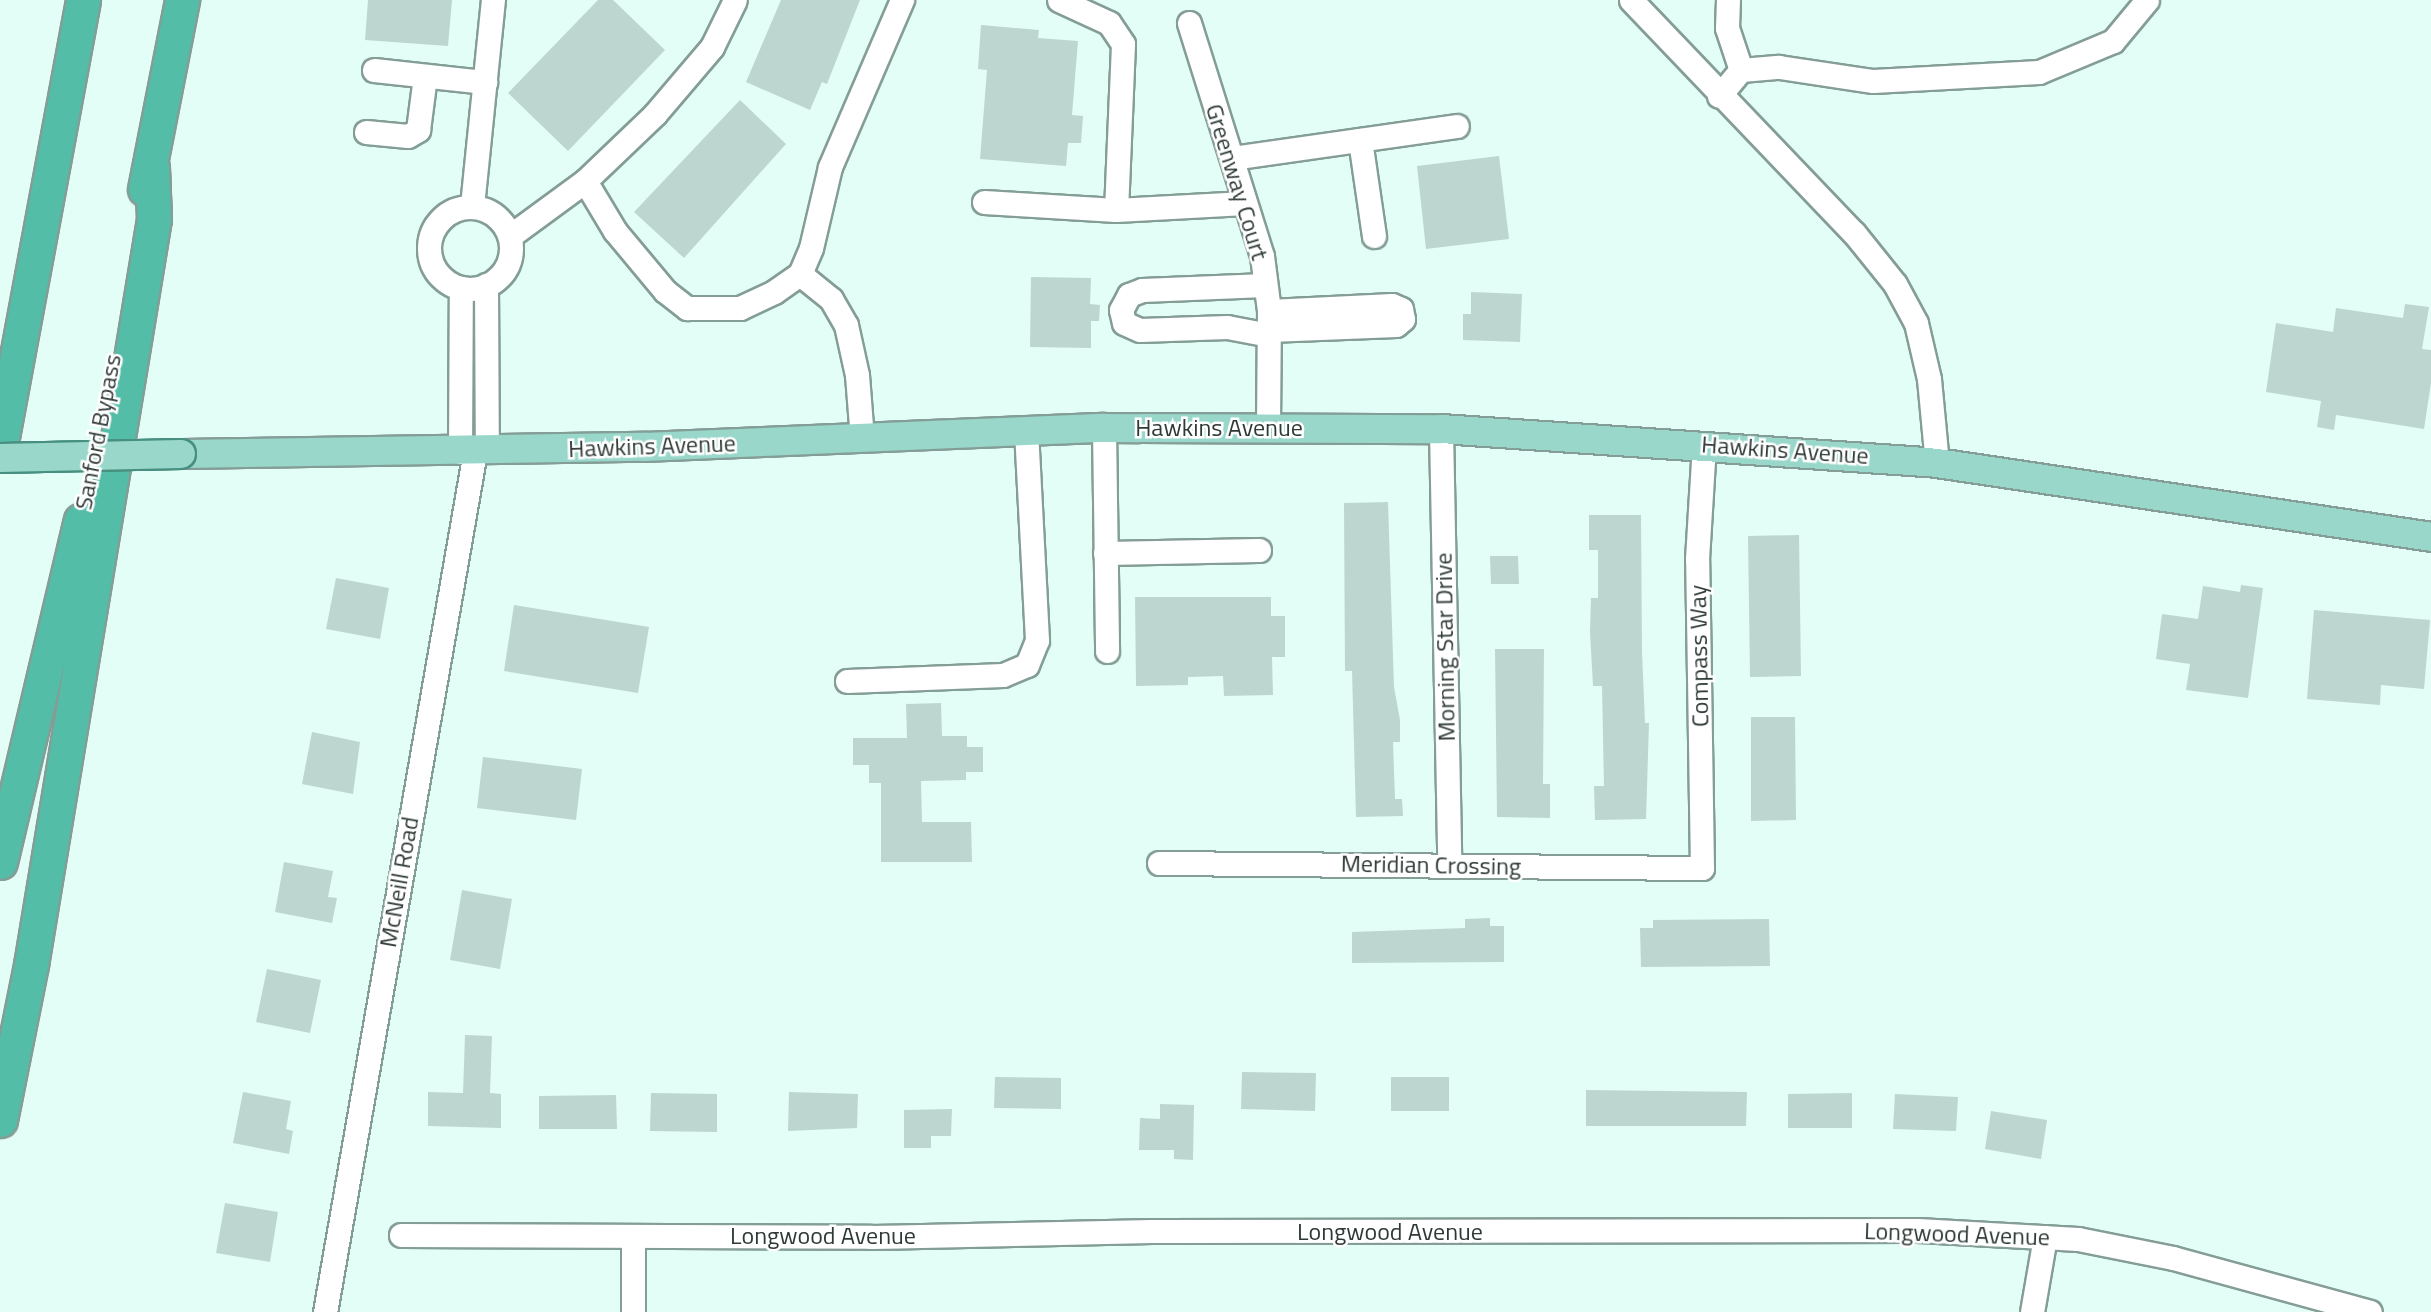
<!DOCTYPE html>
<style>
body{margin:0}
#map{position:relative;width:2431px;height:1312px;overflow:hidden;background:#e2fef6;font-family:"Titillium Web",sans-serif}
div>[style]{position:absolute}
.building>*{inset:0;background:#bdd7d0}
.roads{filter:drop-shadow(2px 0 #849d96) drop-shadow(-2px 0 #849d96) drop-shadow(0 2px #849d96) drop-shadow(0 -2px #849d96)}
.minor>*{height:23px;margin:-11.5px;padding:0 11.5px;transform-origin:11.5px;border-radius:11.5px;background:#fff}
.minor>.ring{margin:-11.5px;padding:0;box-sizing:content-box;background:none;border:23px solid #fff;border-radius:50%}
.major>*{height:28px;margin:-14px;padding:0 14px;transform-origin:14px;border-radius:14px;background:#98d7ca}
.highway>*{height:33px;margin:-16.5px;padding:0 16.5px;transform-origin:16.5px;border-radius:16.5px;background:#54bda7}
.bridges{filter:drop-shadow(2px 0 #478f80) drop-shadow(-2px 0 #478f80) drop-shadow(0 2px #478f80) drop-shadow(0 -2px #478f80)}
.major-bridge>*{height:28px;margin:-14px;padding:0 14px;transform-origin:14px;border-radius:14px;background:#98d7ca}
span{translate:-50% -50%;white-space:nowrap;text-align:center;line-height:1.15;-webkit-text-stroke:5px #fff;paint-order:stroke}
.street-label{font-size:24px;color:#2f3a37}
</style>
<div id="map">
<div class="building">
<div style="clip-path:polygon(368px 0,452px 0,448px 46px,365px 40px)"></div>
<div style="clip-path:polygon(598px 0,613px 0,665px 50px,568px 151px,508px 93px)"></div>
<div style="clip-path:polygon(781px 0,860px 0,827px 84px,822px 82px,810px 110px,746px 82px)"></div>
<div style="clip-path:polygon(981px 25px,1039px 30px,1038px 38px,1078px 41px,1072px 115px,1083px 116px,1081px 143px,1068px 143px,1066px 166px,980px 159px,987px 70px,978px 69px)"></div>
<div style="clip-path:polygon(740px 100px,786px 144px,684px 258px,634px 212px)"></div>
<div style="clip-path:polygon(1499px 156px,1509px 239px,1426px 249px,1417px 166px)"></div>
<div style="clip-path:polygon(1031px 277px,1091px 278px,1090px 304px,1100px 305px,1099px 321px,1091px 321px,1091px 348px,1030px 347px)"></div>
<div style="clip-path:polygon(1471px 292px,1522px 294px,1520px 342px,1463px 340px,1463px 314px,1471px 314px)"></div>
<div style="clip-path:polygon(2405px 304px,2429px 307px,2422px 349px,2431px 350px,2431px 383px,2424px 429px,2336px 415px,2334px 430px,2317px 427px,2321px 401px,2266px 392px,2276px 323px,2333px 332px,2336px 308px,2403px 318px)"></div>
<div style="clip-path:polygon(1388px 502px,1394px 687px,1400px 720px,1400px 742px,1393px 742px,1395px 799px,1402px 799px,1403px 816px,1356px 817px,1352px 671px,1345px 671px,1344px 503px)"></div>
<div style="clip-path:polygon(1589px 515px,1641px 515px,1642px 651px,1645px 723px,1649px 723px,1646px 819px,1595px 820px,1594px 786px,1604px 786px,1602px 686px,1593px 686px,1590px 632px,1591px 598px,1598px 598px,1598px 550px,1589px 550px)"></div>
<div style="clip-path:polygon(1799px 535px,1801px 676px,1750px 677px,1748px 536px)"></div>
<div style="clip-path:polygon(1490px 556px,1518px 556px,1519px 584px,1491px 584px)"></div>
<div style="clip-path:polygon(336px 578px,389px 588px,380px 639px,326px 629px)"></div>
<div style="clip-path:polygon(2241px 585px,2263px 588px,2248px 698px,2186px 690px,2190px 664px,2156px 659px,2162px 614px,2198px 619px,2203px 586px,2240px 592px)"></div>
<div style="clip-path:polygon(1135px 597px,1271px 597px,1271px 616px,1285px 616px,1285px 657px,1272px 657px,1273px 695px,1224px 696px,1223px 676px,1188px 677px,1188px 685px,1136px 686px)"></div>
<div style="clip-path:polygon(514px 605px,649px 627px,638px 693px,504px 671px)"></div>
<div style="clip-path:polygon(2314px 610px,2430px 620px,2424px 689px,2381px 685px,2380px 705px,2307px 699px)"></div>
<div style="clip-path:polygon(1495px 649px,1544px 649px,1543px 784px,1550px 784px,1550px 818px,1497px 817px)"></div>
<div style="clip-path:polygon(941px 703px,942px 736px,967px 736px,967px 747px,983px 747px,983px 772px,966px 772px,966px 780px,921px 781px,922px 822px,971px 822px,972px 862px,881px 862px,881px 783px,869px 783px,869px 765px,853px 765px,853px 738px,907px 738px,906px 704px)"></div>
<div style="clip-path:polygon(1751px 717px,1795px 717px,1796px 820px,1751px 821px)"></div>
<div style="clip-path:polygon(312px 732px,360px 742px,353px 794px,302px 784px)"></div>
<div style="clip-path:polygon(483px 757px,582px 769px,576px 820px,477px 808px)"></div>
<div style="clip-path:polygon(284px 862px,333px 871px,328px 897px,337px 898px,332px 923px,275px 912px)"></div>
<div style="clip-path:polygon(462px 890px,512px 899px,500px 969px,450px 960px)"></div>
<div style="clip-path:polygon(1490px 918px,1490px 926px,1504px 926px,1504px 962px,1352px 963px,1352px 932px,1465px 928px,1465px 919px)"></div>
<div style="clip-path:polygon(1769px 919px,1770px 966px,1641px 967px,1640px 928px,1653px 928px,1653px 920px)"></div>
<div style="clip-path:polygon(267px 969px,321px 980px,310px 1033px,256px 1022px)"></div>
<div style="clip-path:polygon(465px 1035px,492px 1036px,490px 1093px,501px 1094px,501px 1128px,428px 1126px,428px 1092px,463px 1093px)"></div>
<div style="clip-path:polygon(1242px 1072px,1316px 1073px,1315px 1111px,1241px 1109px)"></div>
<div style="clip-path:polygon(995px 1077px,1061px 1078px,1061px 1109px,994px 1108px)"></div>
<div style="clip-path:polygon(1391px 1077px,1449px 1077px,1449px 1111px,1391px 1111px)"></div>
<div style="clip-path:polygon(1586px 1090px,1747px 1092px,1746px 1126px,1586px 1126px)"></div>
<div style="clip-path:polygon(243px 1092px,291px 1101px,286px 1129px,293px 1131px,289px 1154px,233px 1143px)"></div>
<div style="clip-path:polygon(789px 1092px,858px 1094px,857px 1128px,788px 1131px)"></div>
<div style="clip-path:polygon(651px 1093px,717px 1094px,717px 1132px,650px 1131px)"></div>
<div style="clip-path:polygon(1852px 1093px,1852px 1128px,1788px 1128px,1788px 1094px)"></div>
<div style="clip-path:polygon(1895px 1094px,1958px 1097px,1956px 1131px,1893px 1129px)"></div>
<div style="clip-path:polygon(616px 1095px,617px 1129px,539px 1129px,539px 1096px)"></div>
<div style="clip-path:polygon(1160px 1104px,1194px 1105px,1193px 1160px,1174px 1159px,1174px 1150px,1139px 1150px,1140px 1118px,1160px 1119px)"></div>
<div style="clip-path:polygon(952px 1109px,951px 1136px,931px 1136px,931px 1148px,904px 1148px,904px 1110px)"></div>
<div style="clip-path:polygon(1991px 1111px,2047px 1120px,2041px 1159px,1985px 1149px)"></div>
<div style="clip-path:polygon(225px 1203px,278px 1212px,270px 1262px,216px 1253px)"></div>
</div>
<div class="roads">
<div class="minor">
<div style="left:1059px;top:0;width:55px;rotate:24.7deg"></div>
<div style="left:1109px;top:23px;width:25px;rotate:56deg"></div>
<div style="left:1123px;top:44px;width:166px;rotate:92.4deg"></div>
<div style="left:1631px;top:0;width:323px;rotate:46.3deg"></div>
<div style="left:1854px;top:233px;width:65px;rotate:51.2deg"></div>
<div style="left:1895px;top:284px;width:44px;rotate:61.7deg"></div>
<div style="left:1916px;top:323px;width:57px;rotate:76.9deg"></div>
<div style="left:1929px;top:379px;width:84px;rotate:84.6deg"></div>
<div style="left:1189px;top:23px;width:244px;rotate:72.6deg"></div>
<div style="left:1262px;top:256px;width:55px;rotate:82.7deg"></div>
<div style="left:1269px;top:311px;width:116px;rotate:90.5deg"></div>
<div style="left:374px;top:70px;width:112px;rotate:6.2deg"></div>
<div style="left:1741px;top:70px;width:38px;rotate:-5deg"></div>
<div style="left:1779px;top:67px;width:95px;rotate:8.5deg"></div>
<div style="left:1873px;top:81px;width:166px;rotate:-3.1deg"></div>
<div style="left:2039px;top:72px;width:80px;rotate:-22.7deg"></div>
<div style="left:2113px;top:41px;width:53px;rotate:-50.3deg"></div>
<div style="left:1719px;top:96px;width:34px;rotate:-50deg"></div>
<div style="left:1741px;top:70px;width:44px;rotate:-108.4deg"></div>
<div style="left:1727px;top:28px;width:28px;rotate:-88deg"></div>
<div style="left:366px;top:132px;width:42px;rotate:5.4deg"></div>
<div style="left:408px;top:136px;width:12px;rotate:-31deg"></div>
<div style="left:418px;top:130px;width:54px;rotate:-82.6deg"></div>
<div style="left:1360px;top:140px;width:97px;rotate:81.7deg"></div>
<div style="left:1232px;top:158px;width:227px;rotate:-8.1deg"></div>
<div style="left:585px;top:181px;width:58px;rotate:59deg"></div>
<div style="left:615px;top:231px;width:78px;rotate:50.2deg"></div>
<div style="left:665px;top:291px;width:28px;rotate:38deg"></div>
<div style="left:687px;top:308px;width:53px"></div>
<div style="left:740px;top:308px;width:38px;rotate:-25deg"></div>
<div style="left:774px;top:292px;width:32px;rotate:-35deg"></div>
<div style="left:800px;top:274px;width:28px;rotate:-67deg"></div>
<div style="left:811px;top:248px;width:83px;rotate:-76.8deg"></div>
<div style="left:830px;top:167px;width:182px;rotate:-66.7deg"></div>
<div style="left:984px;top:202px;width:132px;rotate:3.5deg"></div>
<div style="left:1116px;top:210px;width:129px;rotate:-3.1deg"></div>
<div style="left:472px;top:206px;width:207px;rotate:-84.2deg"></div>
<div class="ring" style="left:429px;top:207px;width:59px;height:59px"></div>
<div style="left:510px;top:236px;width:93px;rotate:-36.3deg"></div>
<div style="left:585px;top:181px;width:97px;rotate:-43.7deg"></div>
<div style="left:655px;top:114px;width:88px;rotate:-49.6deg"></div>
<div style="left:712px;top:47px;width:52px;rotate:-63.9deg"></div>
<div style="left:800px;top:274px;width:40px;rotate:39deg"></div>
<div style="left:831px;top:299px;width:30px;rotate:60deg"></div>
<div style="left:846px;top:325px;width:51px;rotate:77.6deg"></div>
<div style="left:857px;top:375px;width:63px;rotate:85.5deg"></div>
<div style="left:486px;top:285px;width:166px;rotate:89.7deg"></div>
<div style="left:1265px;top:285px;width:123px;rotate:177.7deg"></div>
<div style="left:1142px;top:290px;width:14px;rotate:159deg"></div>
<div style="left:1129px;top:295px;width:17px;rotate:118deg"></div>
<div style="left:1121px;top:310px;width:13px;rotate:77deg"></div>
<div style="left:1124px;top:323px;width:17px;rotate:24deg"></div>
<div style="left:1140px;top:330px;width:87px;rotate:-2deg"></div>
<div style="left:1227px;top:327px;width:43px;rotate:10.8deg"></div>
<div style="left:1269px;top:311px;width:123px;rotate:-2.8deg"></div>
<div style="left:1392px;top:305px;width:10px;rotate:24deg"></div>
<div style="left:1401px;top:309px;width:10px;rotate:79deg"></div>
<div style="left:1403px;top:319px;width:9px;rotate:139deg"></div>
<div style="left:1396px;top:325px;width:127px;rotate:177.7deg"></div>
<div style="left:1104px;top:428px;width:223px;rotate:89.2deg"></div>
<div style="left:1441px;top:429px;width:436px;rotate:88.9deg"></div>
<div style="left:460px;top:452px;width:164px;rotate:-89.7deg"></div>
<div style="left:1105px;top:553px;width:154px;rotate:-1.1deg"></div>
<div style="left:847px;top:681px;width:156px;rotate:-2.2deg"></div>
<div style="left:1003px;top:675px;width:26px;rotate:-23deg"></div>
<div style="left:1027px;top:665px;width:27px;rotate:-68deg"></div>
<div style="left:1037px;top:640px;width:209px;rotate:-93deg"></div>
<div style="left:1159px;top:863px;width:543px;rotate:0.53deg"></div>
<div style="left:1702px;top:868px;width:309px;rotate:-90.9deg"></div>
<div style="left:1697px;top:559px;width:115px;rotate:-86.5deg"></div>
<div style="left:401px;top:1235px;width:470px;rotate:0.2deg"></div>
<div style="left:871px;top:1237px;width:281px;rotate:-1.2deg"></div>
<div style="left:1152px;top:1231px;width:765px;rotate:-0.07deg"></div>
<div style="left:1917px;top:1230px;width:161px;rotate:3.2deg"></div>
<div style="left:2078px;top:1239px;width:97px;rotate:11.3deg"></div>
<div style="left:2173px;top:1258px;width:204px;rotate:15.3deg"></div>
<div style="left:633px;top:1236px;width:76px;rotate:90deg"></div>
<div style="left:325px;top:1312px;width:873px;rotate:-80.11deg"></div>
<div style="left:2032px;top:1312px;width:76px;rotate:-80.2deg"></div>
</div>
<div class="major">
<div style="left:181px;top:454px;width:463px;rotate:-0.9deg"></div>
<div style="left:644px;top:447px;width:460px;rotate:-2.4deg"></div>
<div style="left:1104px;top:428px;width:337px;rotate:0.2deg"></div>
<div style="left:1441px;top:429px;width:497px;rotate:3.9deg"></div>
<div style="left:1937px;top:463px;width:500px;rotate:8.5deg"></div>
</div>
<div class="highway">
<div style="left:145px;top:189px;width:193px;rotate:-78.9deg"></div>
<div style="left:0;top:448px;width:456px;rotate:-79.5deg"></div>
<div style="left:0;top:862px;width:351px;rotate:-76.7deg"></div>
<div style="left:0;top:1120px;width:158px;rotate:-78.7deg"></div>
<div style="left:31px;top:965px;width:756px;rotate:-80.64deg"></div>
<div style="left:154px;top:219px;width:52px;rotate:-92.2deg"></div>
</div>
</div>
<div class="bridges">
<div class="major-bridge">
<div style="left:0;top:458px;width:181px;rotate:-1.3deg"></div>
</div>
</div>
<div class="street-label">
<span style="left:1237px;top:182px;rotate:73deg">Greenway Court</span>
<span style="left:1219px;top:428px">Hawkins Avenue</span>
<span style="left:98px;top:432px;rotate:-79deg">Sanford Bypass</span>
<span style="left:652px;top:446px;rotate:-2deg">Hawkins Avenue</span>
<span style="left:1785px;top:450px;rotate:4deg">Hawkins Avenue</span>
<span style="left:1445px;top:647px;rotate:-91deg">Morning Star Drive</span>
<span style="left:1699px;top:656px;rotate:-91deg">Compass Way</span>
<span style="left:1431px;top:865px;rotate:1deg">Meridian Crossing</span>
<span style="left:399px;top:882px;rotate:-80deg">McNeill Road</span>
<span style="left:1390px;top:1232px">Longwood Avenue</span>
<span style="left:1957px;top:1234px;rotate:2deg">Longwood Avenue</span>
<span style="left:823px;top:1236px">Longwood Avenue</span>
</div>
</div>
